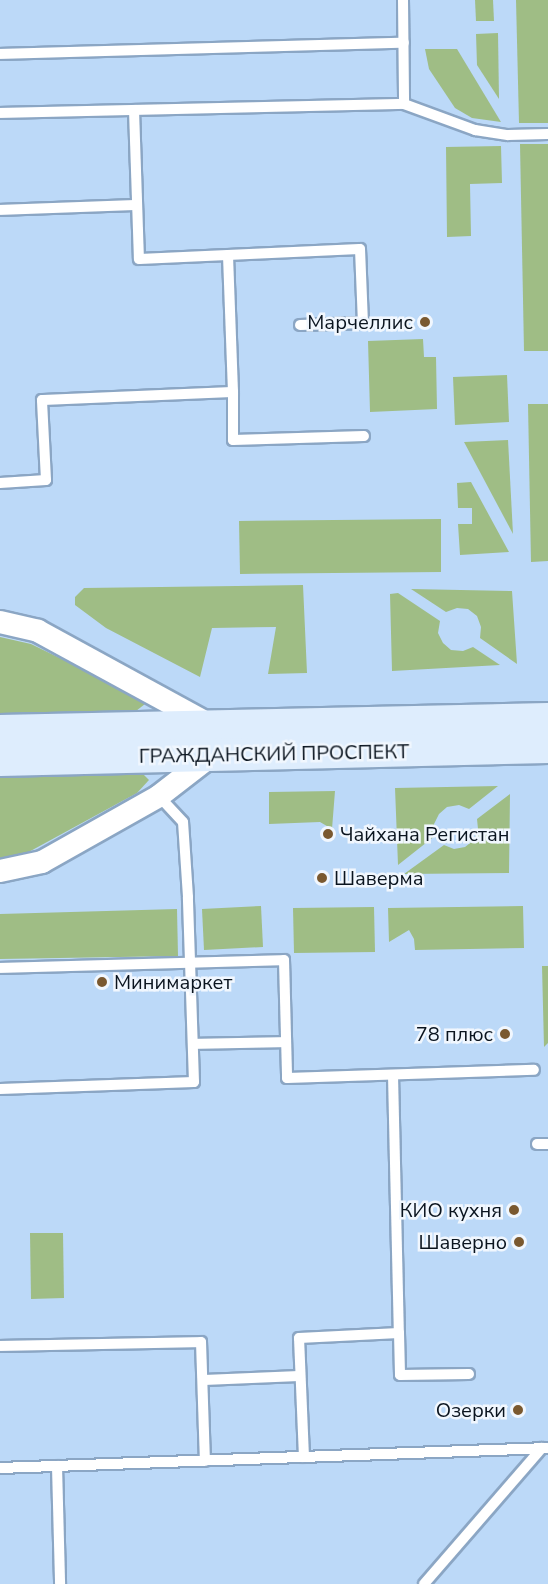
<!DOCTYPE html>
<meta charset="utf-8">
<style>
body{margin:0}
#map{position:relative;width:548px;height:1584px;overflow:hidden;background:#bcd9f8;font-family:"Nunito Sans",sans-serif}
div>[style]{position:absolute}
.green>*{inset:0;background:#9fbd85}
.roads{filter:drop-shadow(2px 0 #8ba6c4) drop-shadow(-2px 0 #8ba6c4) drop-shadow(0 2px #8ba6c4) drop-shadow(0 -2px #8ba6c4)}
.lane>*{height:10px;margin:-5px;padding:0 5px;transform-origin:5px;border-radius:5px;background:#fff}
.street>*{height:22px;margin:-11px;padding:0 11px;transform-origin:11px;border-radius:11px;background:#fff}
.secondary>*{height:32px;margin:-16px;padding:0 16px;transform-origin:16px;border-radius:16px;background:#deedfd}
.dots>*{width:16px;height:16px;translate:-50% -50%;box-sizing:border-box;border:3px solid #f1f7fe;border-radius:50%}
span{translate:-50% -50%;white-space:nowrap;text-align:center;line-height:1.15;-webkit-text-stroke:5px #f1f7fe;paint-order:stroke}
.poi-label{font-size:20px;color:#0a141f}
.right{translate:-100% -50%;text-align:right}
.left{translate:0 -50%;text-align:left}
.street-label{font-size:20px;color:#0a141f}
</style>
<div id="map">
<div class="green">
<div style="clip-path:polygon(475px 0,493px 0,494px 21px,476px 21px)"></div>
<div style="clip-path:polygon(516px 0,548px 0,548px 123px,519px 123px)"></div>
<div style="clip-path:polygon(498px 33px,499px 99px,477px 65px,476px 34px)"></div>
<div style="clip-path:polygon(425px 49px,457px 49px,501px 122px,472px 118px,455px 108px,429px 69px)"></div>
<div style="clip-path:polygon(548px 144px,548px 351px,524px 351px,520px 144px)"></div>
<div style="clip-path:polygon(501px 146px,502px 183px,470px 184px,471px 236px,447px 237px,446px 147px)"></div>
<div style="clip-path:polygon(423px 339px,424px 357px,436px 357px,437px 409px,370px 412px,368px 341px)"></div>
<div style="clip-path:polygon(507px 375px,509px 422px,455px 425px,453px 377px)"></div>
<div style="clip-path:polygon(528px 404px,548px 404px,548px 561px,531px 562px)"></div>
<div style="clip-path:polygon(508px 440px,513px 534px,464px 442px)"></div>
<div style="clip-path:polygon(471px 482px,509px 552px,460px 555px,458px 524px,472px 524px,472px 508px,458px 508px,457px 483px)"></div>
<div style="clip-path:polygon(441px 519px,441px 572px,240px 574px,239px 521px)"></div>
<div style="clip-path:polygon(303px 585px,307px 673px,268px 674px,276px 627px,212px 628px,200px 677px,106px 628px,75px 605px,75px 597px,84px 588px)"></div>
<div style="clip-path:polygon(411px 589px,512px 591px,517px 664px,480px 638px,481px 627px,477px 616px,468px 609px,457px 608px,446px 612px)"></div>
<div style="clip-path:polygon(398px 593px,440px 621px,438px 633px,443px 643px,451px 650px,463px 651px,473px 647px,500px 665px,392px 671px,390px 594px)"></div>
<div style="clip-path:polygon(0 637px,31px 644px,127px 691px,145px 704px,127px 718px,0 721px)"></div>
<div style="clip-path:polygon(139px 770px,149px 780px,137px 793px,25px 854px,0 858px,0 773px)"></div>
<div style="clip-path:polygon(498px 786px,469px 809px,459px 805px,447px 807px,439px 814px,434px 824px,436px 835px,398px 865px,395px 788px)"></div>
<div style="clip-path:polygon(335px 791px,332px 829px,320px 822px,269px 824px,269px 792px)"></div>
<div style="clip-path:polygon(510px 794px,509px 873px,404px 874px,444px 845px,454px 849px,465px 847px,474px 840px,478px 829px,477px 819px)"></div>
<div style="clip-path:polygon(261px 906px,263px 947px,204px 950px,202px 909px)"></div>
<div style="clip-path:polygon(523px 906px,524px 948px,415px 950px,414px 939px,409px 930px,389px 942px,388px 908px)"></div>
<div style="clip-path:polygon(374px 907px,375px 952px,294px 953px,293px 908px)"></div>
<div style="clip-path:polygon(177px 909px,178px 956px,0 959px,0 914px)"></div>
<div style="clip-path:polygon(542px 966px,548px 966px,548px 1043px,544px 1047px)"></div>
<div style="clip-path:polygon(30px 1233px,63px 1233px,64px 1298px,31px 1299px)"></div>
</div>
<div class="roads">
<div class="lane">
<div style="left:403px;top:0;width:104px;rotate:89.4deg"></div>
<div style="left:404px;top:104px;width:76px;rotate:20.1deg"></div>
<div style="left:475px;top:130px;width:33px;rotate:9deg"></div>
<div style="left:508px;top:135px;width:40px;rotate:-1.4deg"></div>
<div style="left:0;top:54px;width:404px;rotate:-1.6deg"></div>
<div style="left:134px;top:110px;width:149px;rotate:88.1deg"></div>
<div style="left:139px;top:259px;width:221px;rotate:-2.6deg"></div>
<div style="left:360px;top:249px;width:74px;rotate:87.7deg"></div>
<div style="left:363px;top:323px;width:63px;rotate:178.2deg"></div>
<div style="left:0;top:113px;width:404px;rotate:-1.3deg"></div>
<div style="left:0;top:210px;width:137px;rotate:-2.1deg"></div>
<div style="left:233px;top:392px;width:48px;rotate:90deg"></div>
<div style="left:233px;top:440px;width:131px;rotate:-1.7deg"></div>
<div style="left:0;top:483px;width:46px;rotate:-3.7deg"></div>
<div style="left:46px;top:480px;width:80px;rotate:-92.9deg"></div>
<div style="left:42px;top:400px;width:191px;rotate:-2.4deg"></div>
<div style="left:233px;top:392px;width:137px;rotate:-92.1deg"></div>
<div style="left:0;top:968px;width:284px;rotate:-1.6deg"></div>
<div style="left:284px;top:960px;width:118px;rotate:88.5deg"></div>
<div style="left:287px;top:1078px;width:247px;rotate:-1.9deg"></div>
<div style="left:193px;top:1044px;width:93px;rotate:-1.2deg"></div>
<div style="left:393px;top:1075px;width:258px;rotate:88.7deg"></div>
<div style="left:0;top:1089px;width:194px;rotate:-2.1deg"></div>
<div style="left:194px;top:1082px;width:185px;rotate:-91.9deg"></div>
<div style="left:188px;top:897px;width:75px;rotate:-93.8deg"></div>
<div style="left:183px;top:822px;width:35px;rotate:-133deg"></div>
<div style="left:537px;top:1144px;width:11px"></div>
<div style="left:0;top:1346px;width:201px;rotate:-1.1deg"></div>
<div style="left:201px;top:1342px;width:119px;rotate:88.1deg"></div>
<div style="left:203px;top:1380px;width:97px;rotate:-2.4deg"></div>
<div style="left:304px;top:1457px;width:119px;rotate:-92.4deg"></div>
<div style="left:299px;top:1338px;width:100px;rotate:-2.9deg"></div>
<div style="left:399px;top:1333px;width:42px;rotate:88.6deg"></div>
<div style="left:400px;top:1375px;width:69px;rotate:-0.8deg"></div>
<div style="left:57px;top:1466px;width:118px;rotate:88.5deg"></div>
<div style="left:0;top:1468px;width:548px;rotate:-2.09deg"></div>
<div style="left:424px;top:1584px;width:180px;rotate:-49.1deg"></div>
</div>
<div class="street">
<div style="left:0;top:622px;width:39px;rotate:13deg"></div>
<div style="left:38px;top:631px;width:198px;rotate:28.6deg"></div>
<div style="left:0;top:871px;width:43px;rotate:-12.1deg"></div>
<div style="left:42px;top:862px;width:134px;rotate:-29.4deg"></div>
<div style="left:159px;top:796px;width:67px;rotate:-37.7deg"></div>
</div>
<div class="secondary">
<div style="left:0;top:731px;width:548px;rotate:-1.25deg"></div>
<div style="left:0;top:760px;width:548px;rotate:-1.36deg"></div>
</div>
</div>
<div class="dots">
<div style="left:425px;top:322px;background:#7a5930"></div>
<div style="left:328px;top:834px;background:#7a5930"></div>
<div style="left:322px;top:878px;background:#7a5930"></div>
<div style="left:102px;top:982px;background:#7a5930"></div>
<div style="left:505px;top:1034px;background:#7a5930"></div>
<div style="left:514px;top:1210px;background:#7a5930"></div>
<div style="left:519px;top:1242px;background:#7a5930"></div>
<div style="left:518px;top:1410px;background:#7a5930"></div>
</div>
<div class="poi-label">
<span class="right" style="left:413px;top:322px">Марчеллис</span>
<span class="left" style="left:340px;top:834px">Чайхана Регистан</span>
<span class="left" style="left:334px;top:878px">Шаверма</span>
<span class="left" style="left:114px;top:982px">Минимаркет</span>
<span class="right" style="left:493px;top:1034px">78 плюс</span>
<span class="right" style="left:502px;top:1210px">КИО кухня</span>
<span class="right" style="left:507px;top:1242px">Шаверно</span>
<span class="right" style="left:506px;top:1410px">Озерки</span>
</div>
<div class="street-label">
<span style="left:274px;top:754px;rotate:-1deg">ГРАЖДАНСКИЙ ПРОСПЕКТ</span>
</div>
</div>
